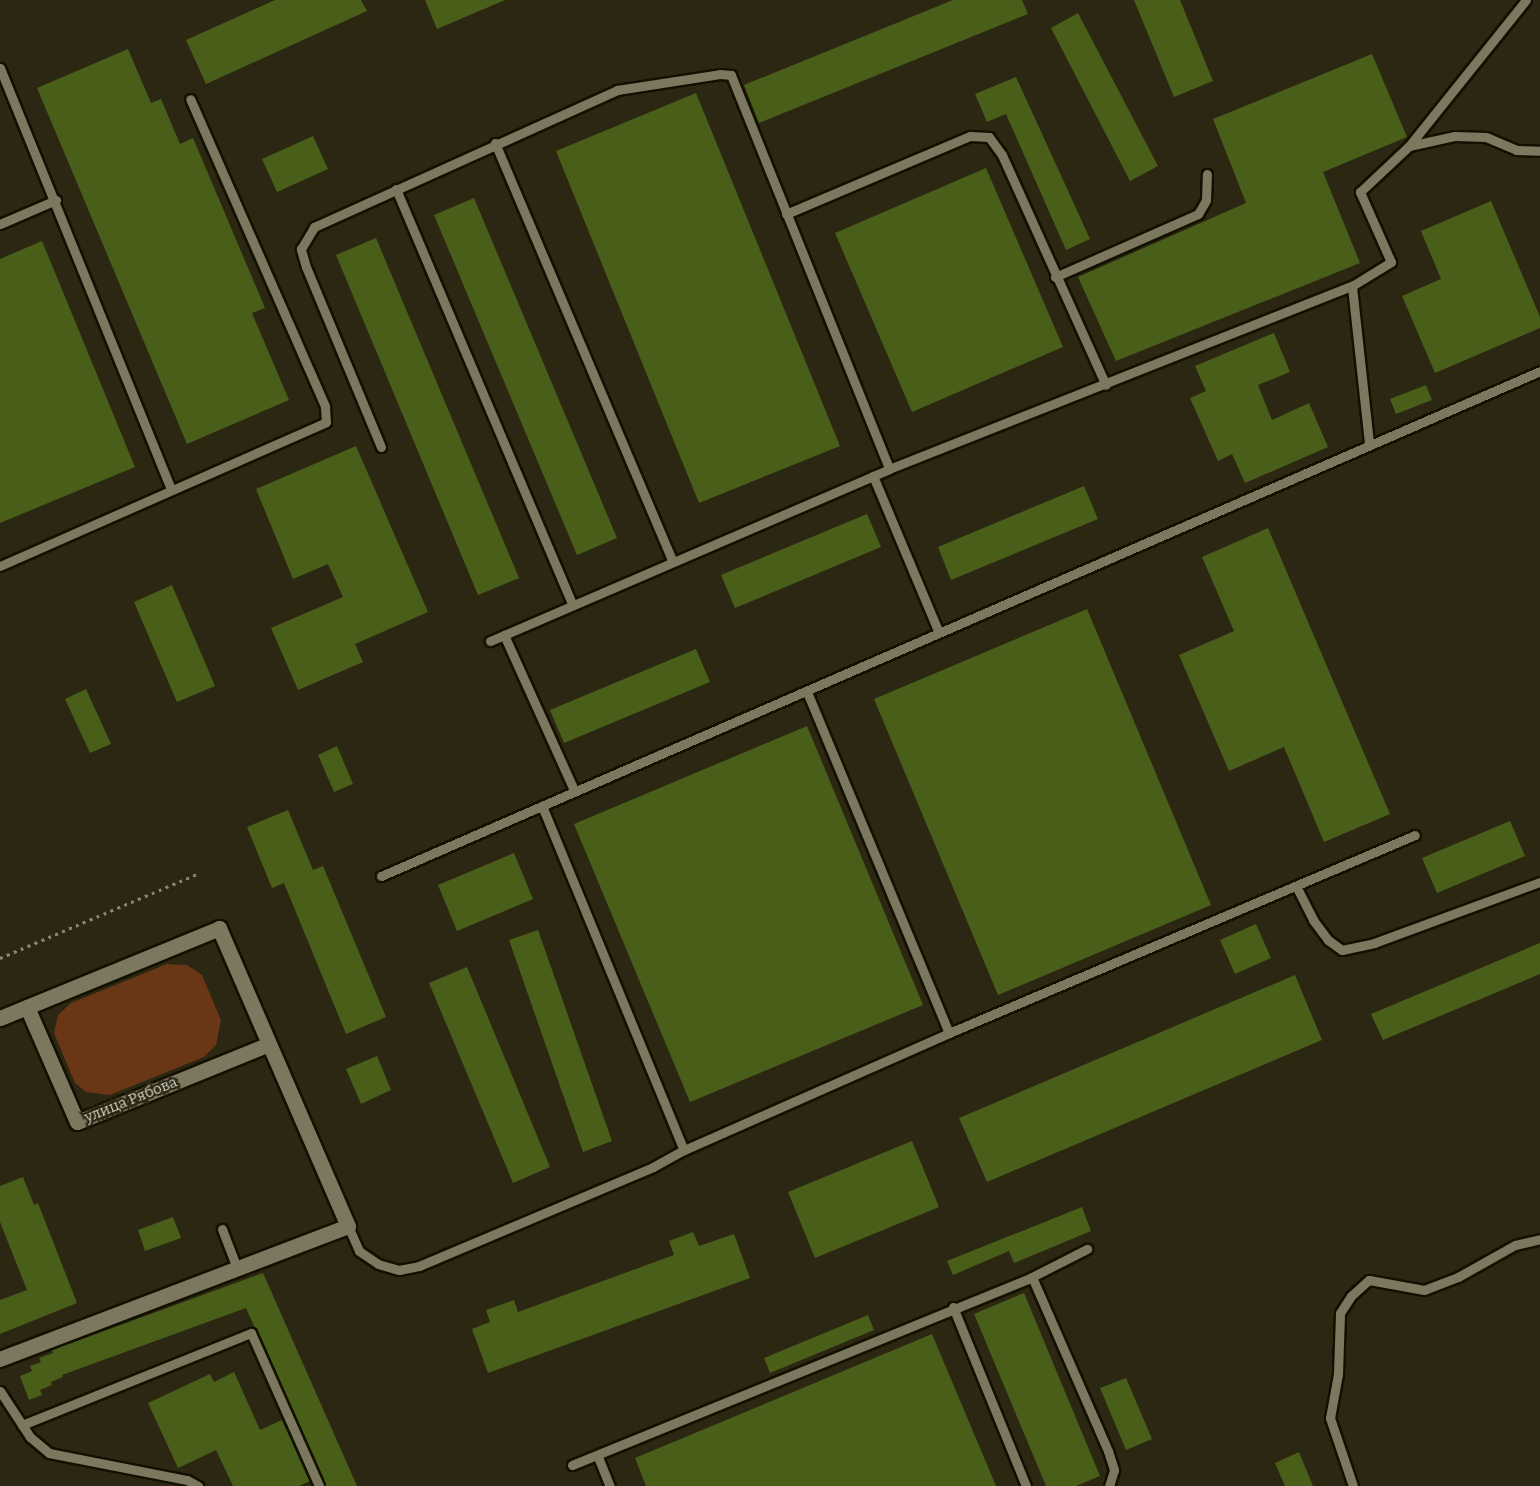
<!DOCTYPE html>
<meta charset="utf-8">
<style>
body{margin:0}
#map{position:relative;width:1540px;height:1486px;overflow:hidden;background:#2b2713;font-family:Bitter,serif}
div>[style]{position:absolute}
.green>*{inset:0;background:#693716}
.building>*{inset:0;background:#495e19}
.path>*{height:3px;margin-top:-1.5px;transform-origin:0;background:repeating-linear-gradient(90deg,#878474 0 3px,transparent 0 7.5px)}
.roads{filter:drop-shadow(2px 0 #131000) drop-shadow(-2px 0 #131000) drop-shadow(0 2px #131000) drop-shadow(0 -2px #131000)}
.service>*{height:9px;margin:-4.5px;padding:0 4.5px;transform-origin:4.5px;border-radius:4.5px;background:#7c7860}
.minor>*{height:15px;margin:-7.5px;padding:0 7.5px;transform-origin:7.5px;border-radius:7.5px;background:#7c7860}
span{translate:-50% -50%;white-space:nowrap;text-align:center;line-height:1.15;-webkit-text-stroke:4.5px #2b2713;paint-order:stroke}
.street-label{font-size:15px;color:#d8d6ca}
</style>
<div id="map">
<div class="green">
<div style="clip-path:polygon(167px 964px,187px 965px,202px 975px,221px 1020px,216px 1045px,204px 1057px,110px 1095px,86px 1092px,75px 1083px,54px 1033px,58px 1015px,71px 1003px)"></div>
</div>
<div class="building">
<div style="clip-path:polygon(275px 0,361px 0,367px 11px,206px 84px,186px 40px)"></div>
<div style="clip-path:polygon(425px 0,505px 0,437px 29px)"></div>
<div style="clip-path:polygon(953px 0,1022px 0,1028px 14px,759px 123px,744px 85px)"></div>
<div style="clip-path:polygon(1134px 0,1180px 0,1213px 81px,1174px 97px)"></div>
<div style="clip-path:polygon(1078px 13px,1158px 166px,1130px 181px,1051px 28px)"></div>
<div style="clip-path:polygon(128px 49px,151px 103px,161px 99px,180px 144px,193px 138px,265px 308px,252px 313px,289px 400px,187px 444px,37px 88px)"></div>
<div style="clip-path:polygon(1372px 54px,1407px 137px,1323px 172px,1360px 263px,1116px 361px,1078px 277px,1246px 203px,1213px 119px)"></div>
<div style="clip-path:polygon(1016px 77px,1090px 239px,1066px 250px,1006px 114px,987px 122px,975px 94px)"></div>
<div style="clip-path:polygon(696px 93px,840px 446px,699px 503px,556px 151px)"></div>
<div style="clip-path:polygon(313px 136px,328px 169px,277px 192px,262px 159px)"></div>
<div style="clip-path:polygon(986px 168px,1063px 347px,912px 412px,835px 233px)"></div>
<div style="clip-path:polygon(474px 198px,617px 538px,577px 555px,434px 215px)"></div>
<div style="clip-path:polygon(1491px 201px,1540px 317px,1540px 328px,1435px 373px,1402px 296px,1441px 279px,1421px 231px)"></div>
<div style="clip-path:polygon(376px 238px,519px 578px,478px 595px,336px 255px)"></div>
<div style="clip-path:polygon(42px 241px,135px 467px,0 523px,0 259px)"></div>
<div style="clip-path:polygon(1274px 333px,1290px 372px,1258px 385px,1272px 420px,1309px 403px,1328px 447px,1245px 483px,1232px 454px,1218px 461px,1190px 398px,1206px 391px,1195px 366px)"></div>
<div style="clip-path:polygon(1426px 385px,1432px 400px,1396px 414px,1390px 399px)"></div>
<div style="clip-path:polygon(356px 446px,428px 612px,355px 644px,363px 662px,298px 690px,271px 628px,343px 597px,328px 564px,293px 579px,256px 489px)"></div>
<div style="clip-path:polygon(1084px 486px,1098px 519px,951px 580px,938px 547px)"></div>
<div style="clip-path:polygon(867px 514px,881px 547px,735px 608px,721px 575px)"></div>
<div style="clip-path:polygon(1268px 528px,1390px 814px,1324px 842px,1284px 747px,1229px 771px,1179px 655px,1234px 631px,1202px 557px)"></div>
<div style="clip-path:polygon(172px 585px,215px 686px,177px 702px,134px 602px)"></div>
<div style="clip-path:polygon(1087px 609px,1211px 905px,998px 995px,874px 699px)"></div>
<div style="clip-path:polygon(696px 649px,710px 682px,564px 743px,550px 710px)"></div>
<div style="clip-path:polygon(86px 689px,111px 744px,90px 753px,65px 699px)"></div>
<div style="clip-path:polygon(807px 726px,923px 1005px,690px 1102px,574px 824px)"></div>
<div style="clip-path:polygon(337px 746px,353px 784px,334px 792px,318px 755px)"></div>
<div style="clip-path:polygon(288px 810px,313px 870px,323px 866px,386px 1017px,346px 1034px,284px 883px,272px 888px,247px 827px)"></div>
<div style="clip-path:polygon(1510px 821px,1525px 856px,1437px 893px,1422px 858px)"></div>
<div style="clip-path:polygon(514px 853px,533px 899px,457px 931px,438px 885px)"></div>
<div style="clip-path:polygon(1256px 924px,1271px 958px,1235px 974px,1220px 940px)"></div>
<div style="clip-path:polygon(538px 930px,612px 1141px,583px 1152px,509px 940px)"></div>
<div style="clip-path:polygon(1540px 943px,1540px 974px,1383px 1040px,1371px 1014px)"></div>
<div style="clip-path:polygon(467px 967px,550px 1167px,513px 1183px,429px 983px)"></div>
<div style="clip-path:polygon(1295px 975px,1322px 1040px,987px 1182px,959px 1118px)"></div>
<div style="clip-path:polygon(377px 1056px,391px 1090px,361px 1104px,346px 1069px)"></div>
<div style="clip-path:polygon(912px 1141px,939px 1207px,815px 1258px,788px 1192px)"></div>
<div style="clip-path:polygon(23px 1177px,34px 1205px,38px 1203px,77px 1303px,0 1334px,0 1300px,27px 1290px,0 1222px,0 1186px)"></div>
<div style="clip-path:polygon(1082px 1207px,1091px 1231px,1014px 1263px,1009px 1251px,953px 1275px,947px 1261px)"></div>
<div style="clip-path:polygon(173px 1217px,181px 1238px,145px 1251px,138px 1230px)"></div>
<div style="clip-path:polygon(693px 1232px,699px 1246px,734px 1234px,750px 1278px,488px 1373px,472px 1329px,490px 1322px,486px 1310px,514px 1300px,518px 1312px,674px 1255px,669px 1241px)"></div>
<div style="clip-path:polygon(263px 1273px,357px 1486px,326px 1486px,246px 1308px,62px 1375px,63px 1377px,51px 1382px,52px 1385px,40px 1390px,42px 1395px,29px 1400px,20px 1376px,32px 1371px,30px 1366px,41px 1362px,39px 1358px,53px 1353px,52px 1350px)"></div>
<div style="clip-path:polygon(1024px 1293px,1100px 1476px,1076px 1486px,1046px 1486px,974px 1314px)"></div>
<div style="clip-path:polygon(868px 1315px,874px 1330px,770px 1373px,764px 1358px)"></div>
<div style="clip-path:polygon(932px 1334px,996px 1486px,646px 1486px,635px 1458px)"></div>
<div style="clip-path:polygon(234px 1372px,260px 1430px,282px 1420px,310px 1481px,299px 1486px,233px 1486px,216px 1450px,178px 1468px,148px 1403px,210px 1374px,214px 1382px)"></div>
<div style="clip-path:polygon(1126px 1378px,1152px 1439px,1126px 1450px,1100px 1388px)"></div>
<div style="clip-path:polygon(1299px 1452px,1313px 1486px,1285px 1486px,1275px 1463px)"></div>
</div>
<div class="path">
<div style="left:0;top:958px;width:214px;rotate:-23.1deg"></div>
</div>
<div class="roads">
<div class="service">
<div style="left:0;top:68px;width:455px;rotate:67.9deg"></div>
<div style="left:495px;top:143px;width:455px;rotate:67deg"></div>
<div style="left:1409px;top:146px;width:187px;rotate:-51.3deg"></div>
<div style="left:396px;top:189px;width:452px;rotate:67deg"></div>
<div style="left:786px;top:214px;width:200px;rotate:-23deg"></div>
<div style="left:970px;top:136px;width:19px;rotate:3deg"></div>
<div style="left:989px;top:137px;width:22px;rotate:54deg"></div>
<div style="left:1002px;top:155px;width:252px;rotate:65.7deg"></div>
<div style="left:0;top:224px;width:61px;rotate:-23.2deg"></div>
<div style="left:1055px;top:277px;width:156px;rotate:-23.8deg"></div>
<div style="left:1198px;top:214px;width:16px;rotate:-60deg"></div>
<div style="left:1206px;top:200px;width:26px;rotate:-88deg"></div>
<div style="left:1369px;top:443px;width:158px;rotate:-96.2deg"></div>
<div style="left:1352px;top:286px;width:46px;rotate:-31.6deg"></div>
<div style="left:1391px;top:262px;width:77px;rotate:-113.9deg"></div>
<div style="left:1360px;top:192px;width:67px;rotate:-43.2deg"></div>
<div style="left:1409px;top:146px;width:46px;rotate:-12.5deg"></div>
<div style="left:1454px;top:136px;width:32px;rotate:2deg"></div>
<div style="left:1486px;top:137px;width:33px;rotate:23deg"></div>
<div style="left:1516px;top:150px;width:24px;rotate:2deg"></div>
<div style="left:381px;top:447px;width:195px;rotate:-112.6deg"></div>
<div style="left:306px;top:267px;width:19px;rotate:-106deg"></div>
<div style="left:301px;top:249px;width:26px;rotate:-59deg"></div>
<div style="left:314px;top:227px;width:333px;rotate:-24.3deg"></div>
<div style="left:617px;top:90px;width:104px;rotate:-8.8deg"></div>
<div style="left:720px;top:74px;width:11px;rotate:5deg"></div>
<div style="left:731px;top:75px;width:424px;rotate:68.1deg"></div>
<div style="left:873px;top:476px;width:170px;rotate:67.2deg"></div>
<div style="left:0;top:566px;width:356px;rotate:-23.8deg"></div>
<div style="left:326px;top:422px;width:16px;rotate:-94deg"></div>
<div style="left:325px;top:406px;width:335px;rotate:-113.7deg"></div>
<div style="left:504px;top:635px;width:172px;rotate:65.7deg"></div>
<div style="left:490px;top:641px;width:434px;rotate:-23.3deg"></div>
<div style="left:889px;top:469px;width:498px;rotate:-21.6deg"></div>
<div style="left:807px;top:692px;width:369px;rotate:67.4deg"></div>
<div style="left:542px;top:806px;width:372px;rotate:67.6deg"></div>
<div style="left:381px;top:876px;width:1264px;rotate:-23.54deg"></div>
<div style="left:1296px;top:886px;width:38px;rotate:63deg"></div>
<div style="left:1313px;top:920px;width:25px;rotate:53deg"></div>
<div style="left:1328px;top:940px;width:17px;rotate:36deg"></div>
<div style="left:1342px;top:950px;width:33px;rotate:-12deg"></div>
<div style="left:1374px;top:943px;width:177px;rotate:-20.2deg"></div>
<div style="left:348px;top:1226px;width:27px;rotate:66deg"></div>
<div style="left:359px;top:1251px;width:23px;rotate:34deg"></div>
<div style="left:378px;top:1264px;width:22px;rotate:16deg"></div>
<div style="left:399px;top:1270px;width:20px;rotate:-11deg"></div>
<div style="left:419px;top:1266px;width:254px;rotate:-22.9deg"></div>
<div style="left:653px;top:1167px;width:35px;rotate:-29deg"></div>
<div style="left:684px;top:1150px;width:290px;rotate:-23.8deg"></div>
<div style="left:949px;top:1033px;width:506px;rotate:-23.02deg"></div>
<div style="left:222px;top:1229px;width:42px;rotate:69deg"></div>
<div style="left:1032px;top:1277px;width:190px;rotate:66.4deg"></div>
<div style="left:1108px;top:1451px;width:20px;rotate:72deg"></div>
<div style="left:1114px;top:1470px;width:17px;rotate:107deg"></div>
<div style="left:953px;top:1307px;width:193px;rotate:67.8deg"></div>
<div style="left:0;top:1391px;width:55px;rotate:56.9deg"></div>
<div style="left:30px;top:1437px;width:25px;rotate:40deg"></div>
<div style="left:49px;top:1453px;width:141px;rotate:11.1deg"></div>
<div style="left:187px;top:1480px;width:13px;rotate:29deg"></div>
<div style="left:22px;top:1425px;width:247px;rotate:-21.9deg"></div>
<div style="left:251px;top:1333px;width:167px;rotate:66deg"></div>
<div style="left:598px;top:1457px;width:31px;rotate:68deg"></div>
<div style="left:572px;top:1465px;width:497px;rotate:-22.2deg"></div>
<div style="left:1032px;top:1277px;width:62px;rotate:-27deg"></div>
<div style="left:1353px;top:1486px;width:72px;rotate:-108.7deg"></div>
<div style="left:1330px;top:1418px;width:45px;rotate:-79.7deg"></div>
<div style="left:1338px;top:1374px;width:61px;rotate:-88.1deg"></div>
<div style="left:1340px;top:1313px;width:20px;rotate:-57deg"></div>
<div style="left:1351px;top:1296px;width:24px;rotate:-42deg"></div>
<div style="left:1369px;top:1280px;width:56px;rotate:10.3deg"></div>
<div style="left:1424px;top:1290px;width:36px;rotate:-21deg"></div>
<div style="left:1458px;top:1277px;width:65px;rotate:-29.3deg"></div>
<div style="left:1515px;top:1245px;width:26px;rotate:-13deg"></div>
</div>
<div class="minor">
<div style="left:27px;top:1007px;width:125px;rotate:66.5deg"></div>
<div style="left:77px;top:1122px;width:207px;rotate:-22.1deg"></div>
<div style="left:0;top:1018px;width:237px;rotate:-22.3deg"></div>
<div style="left:219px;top:928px;width:325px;rotate:66.6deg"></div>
<div style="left:348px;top:1226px;width:373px;rotate:159.1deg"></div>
</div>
</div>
<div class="street-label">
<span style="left:131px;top:1100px;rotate:-22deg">улица Рябова</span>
</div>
</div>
